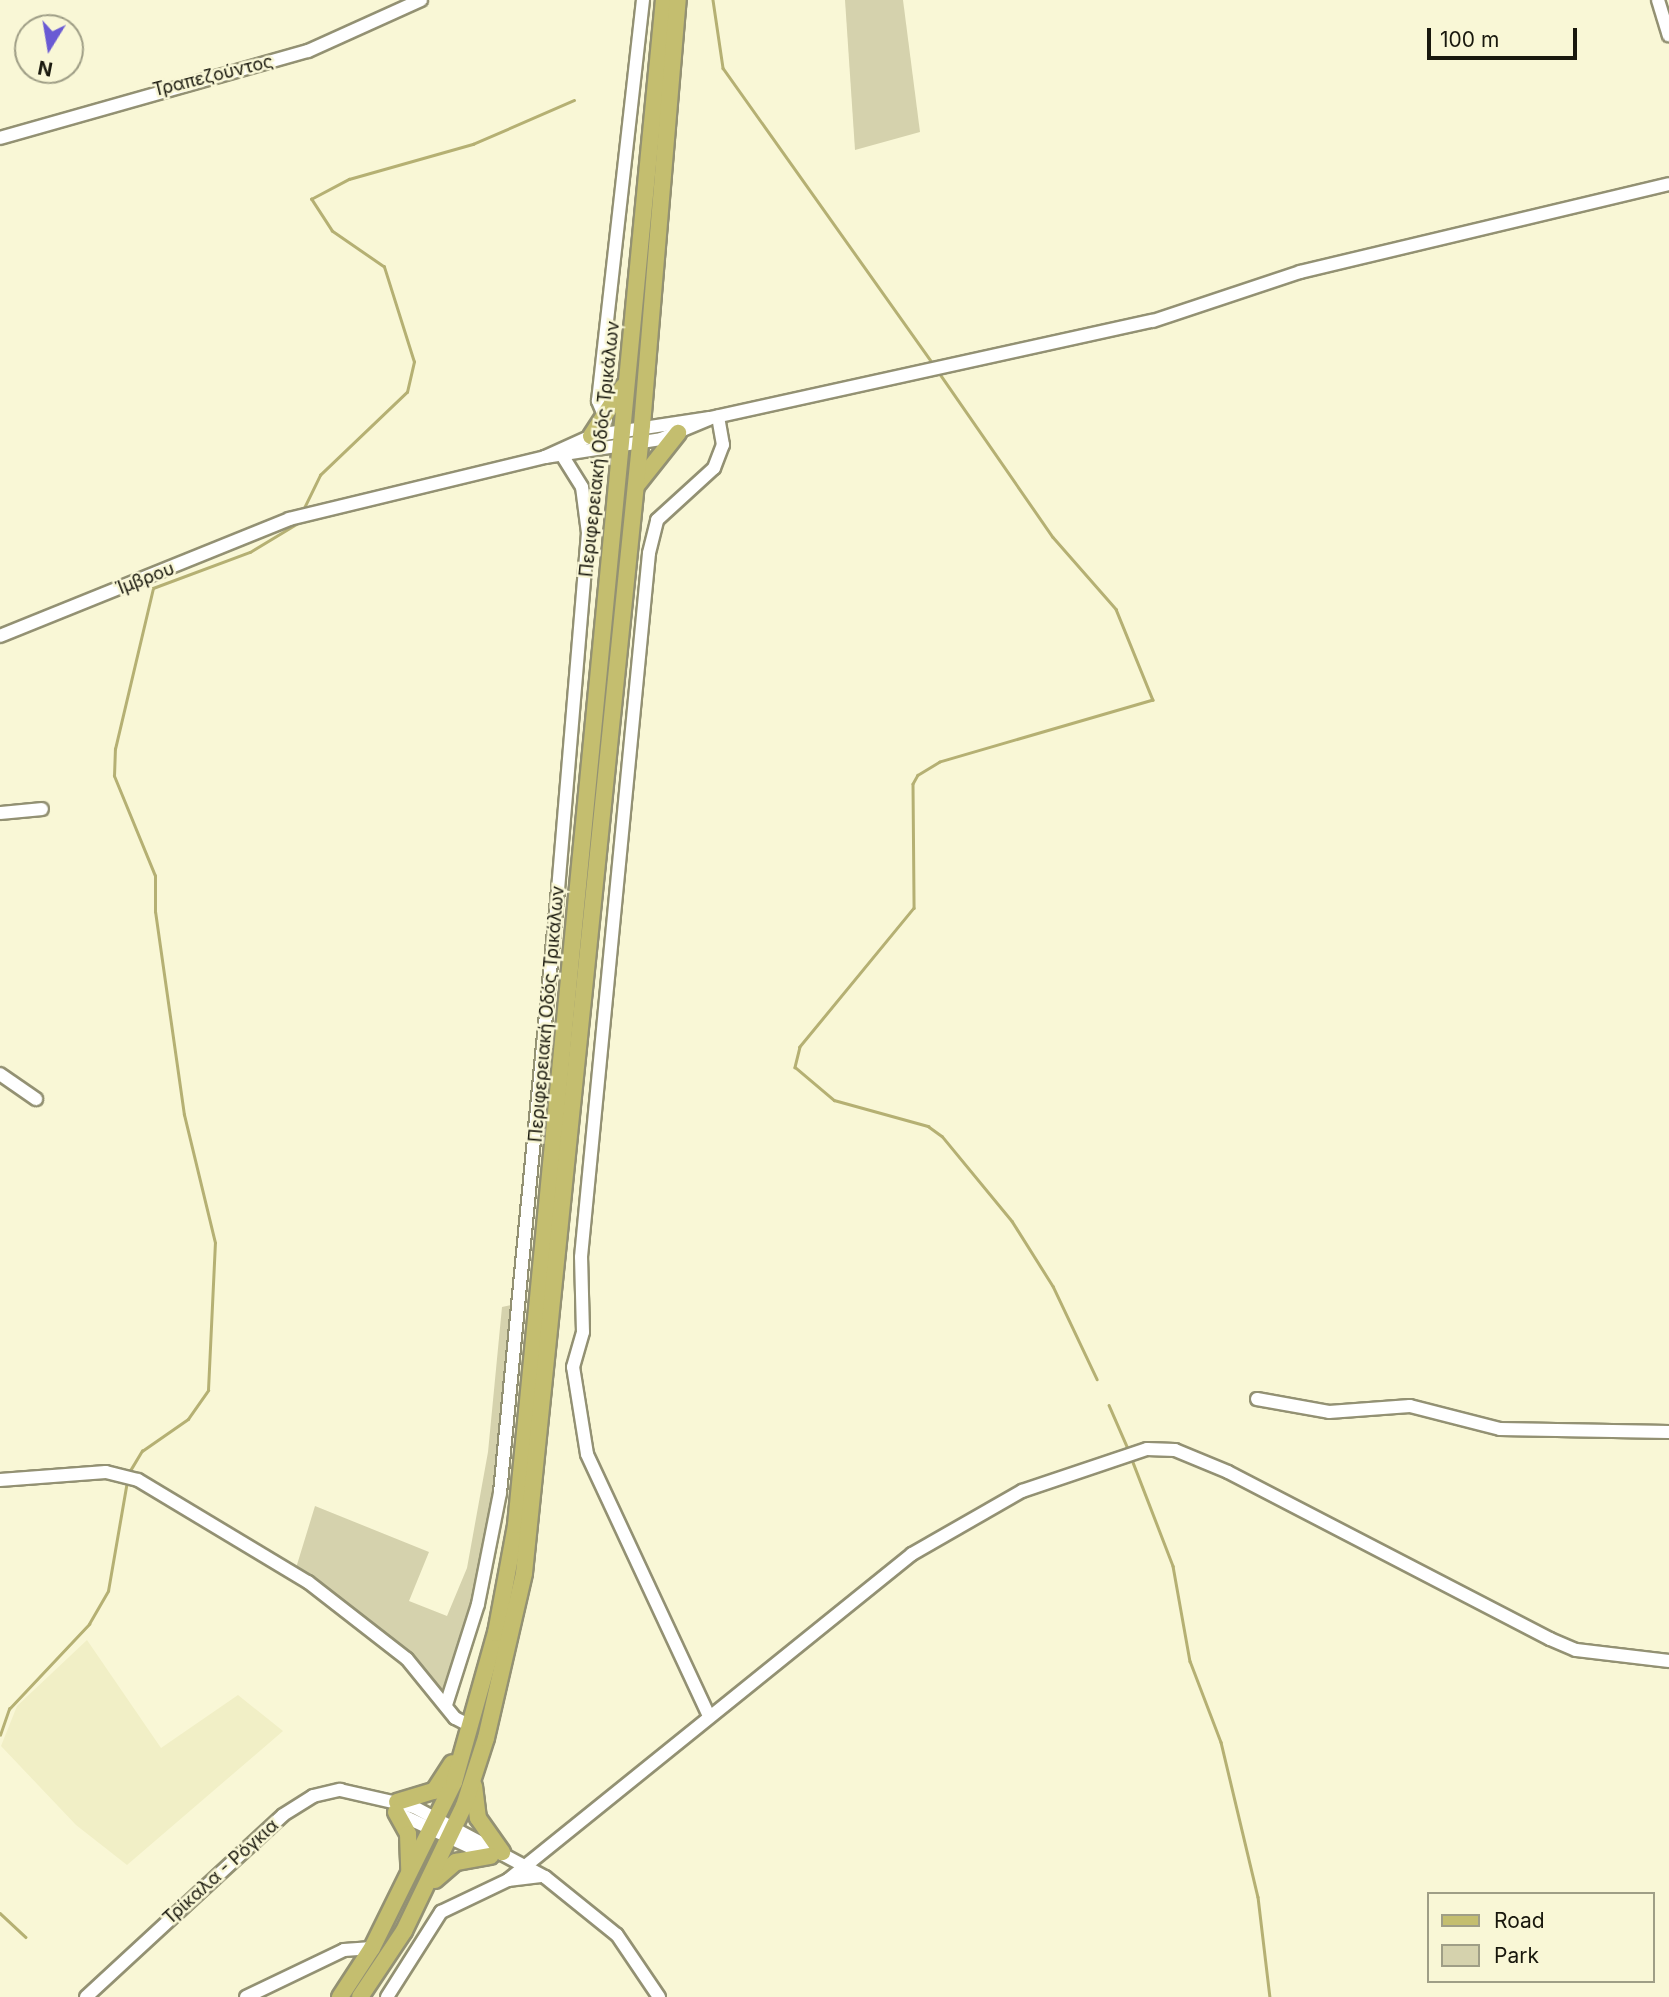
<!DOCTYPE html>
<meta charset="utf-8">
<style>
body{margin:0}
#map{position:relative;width:1669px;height:1997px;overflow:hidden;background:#f9f7d6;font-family:Inter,sans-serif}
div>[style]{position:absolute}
.built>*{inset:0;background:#f1efc6}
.green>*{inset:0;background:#d5d2ad}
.stream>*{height:2.5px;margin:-1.25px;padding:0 1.25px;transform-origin:1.25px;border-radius:1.25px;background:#b5b073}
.roads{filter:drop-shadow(2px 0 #939173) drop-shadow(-2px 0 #939173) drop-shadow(0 2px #939173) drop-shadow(0 -2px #939173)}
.minor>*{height:12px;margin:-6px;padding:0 6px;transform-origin:6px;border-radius:6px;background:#fff}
.major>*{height:16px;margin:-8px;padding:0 8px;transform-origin:8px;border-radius:8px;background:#c4be6f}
span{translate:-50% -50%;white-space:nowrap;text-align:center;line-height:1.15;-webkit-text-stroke:5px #f9f7d6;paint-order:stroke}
.street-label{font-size:18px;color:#19180d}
.legend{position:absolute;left:1427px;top:1892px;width:228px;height:91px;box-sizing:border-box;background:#f9f7d6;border:2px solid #9f9e86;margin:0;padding:9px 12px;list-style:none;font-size:21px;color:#19180d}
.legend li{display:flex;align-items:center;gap:14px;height:35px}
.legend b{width:35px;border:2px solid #9f9e86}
.north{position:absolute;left:14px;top:14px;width:70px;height:70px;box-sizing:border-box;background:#f9f7d6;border:2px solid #9f9e86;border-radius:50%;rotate:191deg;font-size:19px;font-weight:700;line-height:28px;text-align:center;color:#19180d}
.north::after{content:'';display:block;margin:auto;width:24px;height:32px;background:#6a5ad4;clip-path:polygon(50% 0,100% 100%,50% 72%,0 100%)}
.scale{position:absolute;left:1427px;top:28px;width:150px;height:32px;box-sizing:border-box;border:4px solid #19180d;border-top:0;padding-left:9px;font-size:21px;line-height:24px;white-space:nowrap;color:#19180d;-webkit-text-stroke:5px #f9f7d6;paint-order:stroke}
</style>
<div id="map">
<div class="built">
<div style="clip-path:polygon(87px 1640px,161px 1748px,238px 1695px,283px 1731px,127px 1865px,76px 1825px,1px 1746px,17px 1706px)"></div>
</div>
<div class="green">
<div style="clip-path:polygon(845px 0,903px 0,920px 132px,855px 150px)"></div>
<div style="clip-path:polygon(511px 1305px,488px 1551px,445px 1695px,395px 1642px,296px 1568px,315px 1506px,429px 1552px,409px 1601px,447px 1616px,467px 1568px,488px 1452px,502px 1307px)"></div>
</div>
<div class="stream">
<div style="left:713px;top:0;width:69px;rotate:81.6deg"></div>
<div style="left:723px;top:68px;width:364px;rotate:54.6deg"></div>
<div style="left:940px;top:374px;width:198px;rotate:55.3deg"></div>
<div style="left:1053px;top:537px;width:96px;rotate:48.8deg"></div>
<div style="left:1116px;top:609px;width:98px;rotate:67.9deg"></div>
<div style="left:1153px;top:700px;width:222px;rotate:163.8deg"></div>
<div style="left:940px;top:762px;width:26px;rotate:149deg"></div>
<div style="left:918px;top:775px;width:10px;rotate:119deg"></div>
<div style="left:913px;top:784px;width:124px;rotate:89.5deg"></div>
<div style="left:914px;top:908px;width:180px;rotate:129.4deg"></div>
<div style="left:800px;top:1047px;width:21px;rotate:104deg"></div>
<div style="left:795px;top:1067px;width:51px;rotate:40.2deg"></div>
<div style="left:834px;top:1100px;width:98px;rotate:15.5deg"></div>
<div style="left:928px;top:1126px;width:17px;rotate:36deg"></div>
<div style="left:942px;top:1136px;width:110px;rotate:50.5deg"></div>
<div style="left:1012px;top:1221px;width:77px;rotate:57.8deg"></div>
<div style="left:1053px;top:1286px;width:103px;rotate:64.7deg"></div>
<div style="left:303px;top:510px;width:39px;rotate:-64deg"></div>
<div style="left:320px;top:475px;width:120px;rotate:-43.7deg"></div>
<div style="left:407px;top:392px;width:31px;rotate:-77deg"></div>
<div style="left:414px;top:362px;width:100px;rotate:-107.5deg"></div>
<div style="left:384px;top:267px;width:63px;rotate:-145.3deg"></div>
<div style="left:332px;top:231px;width:38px;rotate:-123deg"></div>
<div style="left:311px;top:199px;width:43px;rotate:-27.8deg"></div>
<div style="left:349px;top:179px;width:129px;rotate:-15.8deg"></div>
<div style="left:473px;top:144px;width:110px;rotate:-23.5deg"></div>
<div style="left:1109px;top:1405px;width:50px;rotate:66.5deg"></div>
<div style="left:1131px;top:1457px;width:117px;rotate:68.9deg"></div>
<div style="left:1173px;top:1566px;width:97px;rotate:79.9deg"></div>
<div style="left:1190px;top:1661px;width:87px;rotate:69.1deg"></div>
<div style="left:1221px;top:1742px;width:159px;rotate:76.6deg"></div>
<div style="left:1258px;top:1897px;width:101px;rotate:83.2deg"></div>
<div style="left:128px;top:1474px;width:27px;rotate:-59deg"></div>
<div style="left:142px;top:1451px;width:56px;rotate:-34.8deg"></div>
<div style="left:188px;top:1419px;width:35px;rotate:-55deg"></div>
<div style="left:208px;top:1390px;width:147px;rotate:-87.3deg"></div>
<div style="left:215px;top:1243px;width:132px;rotate:-103.6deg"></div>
<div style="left:184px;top:1115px;width:205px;rotate:-98.1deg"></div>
<div style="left:155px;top:912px;width:36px;rotate:-90deg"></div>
<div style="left:155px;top:876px;width:108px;rotate:-112.3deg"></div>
<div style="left:114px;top:776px;width:27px;rotate:-88deg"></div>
<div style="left:115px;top:749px;width:165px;rotate:-76.7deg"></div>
<div style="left:153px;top:588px;width:103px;rotate:-20.4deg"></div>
<div style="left:250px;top:552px;width:56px;rotate:-31.1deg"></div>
<div style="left:0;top:1735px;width:28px;rotate:-71deg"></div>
<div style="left:9px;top:1709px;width:117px;rotate:-46.7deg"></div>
<div style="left:89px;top:1624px;width:38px;rotate:-60deg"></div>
<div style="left:108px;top:1591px;width:112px;rotate:-80.2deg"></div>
<div style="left:0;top:1913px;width:35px;rotate:43deg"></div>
</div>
<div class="roads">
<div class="minor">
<div style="left:1658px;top:0;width:37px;rotate:73deg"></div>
<div style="left:0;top:138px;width:320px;rotate:-15.8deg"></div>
<div style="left:308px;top:51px;width:124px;rotate:-24.3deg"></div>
<div style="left:606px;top:420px;width:21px;rotate:-113deg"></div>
<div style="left:598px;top:401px;width:404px;rotate:-83.6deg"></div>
<div style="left:545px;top:457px;width:51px;rotate:-24.5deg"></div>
<div style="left:591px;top:436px;width:120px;rotate:-8.6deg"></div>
<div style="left:710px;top:418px;width:453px;rotate:-12.4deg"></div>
<div style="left:1153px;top:321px;width:155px;rotate:-18.4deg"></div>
<div style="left:1300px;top:272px;width:379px;rotate:-13.4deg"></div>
<div style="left:0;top:636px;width:312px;rotate:-22deg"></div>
<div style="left:289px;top:519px;width:263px;rotate:-13.6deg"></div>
<div style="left:545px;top:457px;width:117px;rotate:-8.8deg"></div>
<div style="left:661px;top:439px;width:52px;rotate:-22.6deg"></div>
<div style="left:0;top:813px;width:42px;rotate:-5.4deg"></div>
<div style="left:0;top:1074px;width:44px;rotate:34.8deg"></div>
<div style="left:1257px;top:1399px;width:73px;rotate:10.2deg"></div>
<div style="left:1329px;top:1412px;width:81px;rotate:-4.2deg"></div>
<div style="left:1410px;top:1406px;width:93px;rotate:14.3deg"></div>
<div style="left:1500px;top:1429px;width:169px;rotate:1deg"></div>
<div style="left:0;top:1480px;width:106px;rotate:-4.3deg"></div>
<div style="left:106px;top:1472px;width:33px;rotate:14deg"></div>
<div style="left:138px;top:1480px;width:198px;rotate:31deg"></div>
<div style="left:308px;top:1582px;width:125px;rotate:37.9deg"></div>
<div style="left:407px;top:1659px;width:76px;rotate:50.9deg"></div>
<div style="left:455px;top:1718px;width:18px;rotate:27deg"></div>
<div style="left:446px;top:1705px;width:106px;rotate:-72.4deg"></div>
<div style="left:478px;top:1604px;width:113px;rotate:-78.8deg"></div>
<div style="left:500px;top:1493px;width:606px;rotate:-84.51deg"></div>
<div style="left:558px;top:890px;width:358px;rotate:-85.2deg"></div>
<div style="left:588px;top:533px;width:46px;rotate:-97.4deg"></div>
<div style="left:582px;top:487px;width:36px;rotate:-122deg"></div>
<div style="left:709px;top:1716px;width:289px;rotate:-115deg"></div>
<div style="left:587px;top:1454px;width:88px;rotate:-99.1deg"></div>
<div style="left:573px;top:1367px;width:36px;rotate:-74deg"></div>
<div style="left:583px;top:1332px;width:75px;rotate:-91.5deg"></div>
<div style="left:581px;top:1257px;width:707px;rotate:-84.48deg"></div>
<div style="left:649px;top:553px;width:34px;rotate:-76deg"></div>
<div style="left:657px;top:520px;width:77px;rotate:-42.4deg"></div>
<div style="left:714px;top:468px;width:25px;rotate:-69deg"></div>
<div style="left:723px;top:445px;width:29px;rotate:-100deg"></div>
<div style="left:395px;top:1812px;width:104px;rotate:25.1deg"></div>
<div style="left:508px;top:1880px;width:519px;rotate:-38.9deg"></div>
<div style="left:912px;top:1554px;width:127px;rotate:-29.8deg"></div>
<div style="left:1022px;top:1491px;width:132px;rotate:-18.6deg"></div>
<div style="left:1147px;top:1449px;width:28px;rotate:2deg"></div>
<div style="left:1175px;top:1450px;width:57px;rotate:22.5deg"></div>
<div style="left:1228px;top:1472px;width:363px;rotate:27.4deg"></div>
<div style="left:1550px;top:1639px;width:28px;rotate:23deg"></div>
<div style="left:1576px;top:1650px;width:94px;rotate:6.7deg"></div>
<div style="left:86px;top:1997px;width:268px;rotate:-42.7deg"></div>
<div style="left:283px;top:1815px;width:36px;rotate:-32deg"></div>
<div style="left:313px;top:1796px;width:28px;rotate:-13deg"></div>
<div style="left:340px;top:1790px;width:76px;rotate:12.9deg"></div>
<div style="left:414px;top:1807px;width:149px;rotate:28.1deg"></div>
<div style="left:545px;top:1877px;width:92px;rotate:38.9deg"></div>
<div style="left:617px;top:1935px;width:75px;rotate:55.9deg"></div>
<div style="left:246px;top:1997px;width:109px;rotate:-25.6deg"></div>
<div style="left:344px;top:1950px;width:28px;rotate:-4deg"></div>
<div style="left:387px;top:1997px;width:101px;rotate:-57.6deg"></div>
<div style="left:441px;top:1912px;width:74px;rotate:-25.5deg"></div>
<div style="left:508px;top:1880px;width:33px;rotate:-7deg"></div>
</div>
<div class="major">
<div style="left:591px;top:436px;width:59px;rotate:-56.9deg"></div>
<div style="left:636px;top:486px;width:68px;rotate:-51.6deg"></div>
<div style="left:474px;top:1786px;width:32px;rotate:83deg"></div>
<div style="left:478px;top:1818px;width:42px;rotate:54.8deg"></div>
<div style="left:397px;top:1802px;width:39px;rotate:-17deg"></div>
<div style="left:434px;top:1791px;width:33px;rotate:-57deg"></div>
<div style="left:396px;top:1812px;width:25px;rotate:61deg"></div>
<div style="left:408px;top:1834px;width:36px;rotate:88deg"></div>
<div style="left:435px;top:1880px;width:28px;rotate:-41deg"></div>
<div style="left:456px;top:1862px;width:35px;rotate:-10deg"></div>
<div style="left:340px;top:1997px;width:59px;rotate:-56.9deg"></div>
<div style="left:372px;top:1948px;width:185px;rotate:-63.7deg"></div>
<div style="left:454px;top:1782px;width:155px;rotate:-74.3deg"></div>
<div style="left:496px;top:1633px;width:110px;rotate:-79.5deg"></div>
<div style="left:516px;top:1525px;width:1532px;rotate:-84.46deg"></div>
<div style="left:360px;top:1997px;width:79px;rotate:-56.3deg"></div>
<div style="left:404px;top:1931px;width:139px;rotate:-64.4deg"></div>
<div style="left:464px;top:1806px;width:71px;rotate:-72.1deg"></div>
<div style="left:486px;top:1738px;width:169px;rotate:-77deg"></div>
<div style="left:524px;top:1573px;width:1154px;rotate:-84.13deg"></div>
<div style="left:642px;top:425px;width:427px;rotate:-85.2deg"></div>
</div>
</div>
<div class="street-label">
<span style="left:213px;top:76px;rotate:-14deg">Τραπεζούντος</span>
<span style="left:600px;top:449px;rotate:-84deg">Περιφερειακή Οδός Τρικάλων</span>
<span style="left:145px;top:579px;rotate:-21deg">Ίμβρου</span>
<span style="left:547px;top:1014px;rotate:-85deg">Περιφερειακή Οδός Τρικάλων</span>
<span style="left:221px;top:1872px;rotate:-42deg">Τρίκαλα - Ρόγκια</span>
</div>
<ul class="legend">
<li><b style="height:9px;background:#c4be6f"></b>Road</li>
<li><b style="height:19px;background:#d5d2ad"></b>Park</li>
</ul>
<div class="north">N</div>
<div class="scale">100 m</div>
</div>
